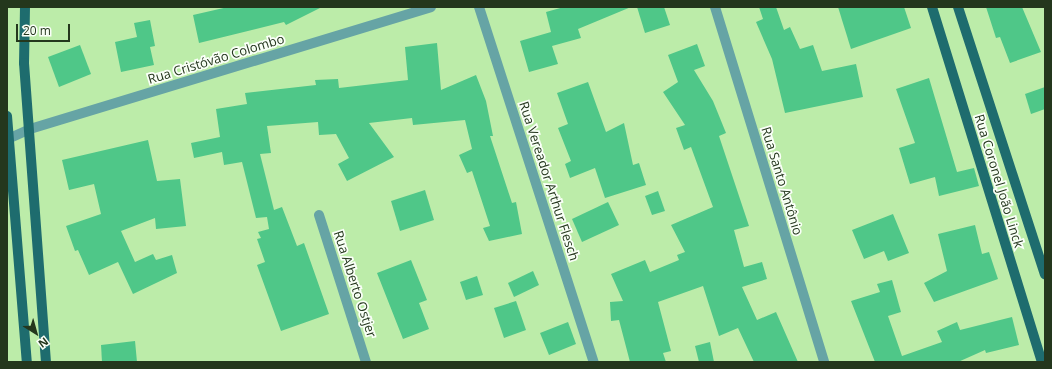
<!DOCTYPE html>
<meta charset="utf-8">
<style>
body{margin:0}
#map{position:relative;width:1052px;height:369px;overflow:hidden;background:#bceca9;font-family:"Open Sans",sans-serif}
div>[style]{position:absolute}
.building>*{inset:0;background:#4fc788}
.minor>*{height:10px;margin:-5px;padding:0 5px;transform-origin:5px;border-radius:5px;background:#66a4a5}
.major>*{height:10px;margin:-5px;padding:0 5px;transform-origin:5px;border-radius:5px;background:#1e6c6e}
span{translate:-50% -50%;white-space:nowrap;text-align:center;line-height:1.15;-webkit-text-stroke:3.5px #fafff8;paint-order:stroke}
.street-label{font-size:13px;color:#24371d}
.frame{position:absolute;inset:0;border:8px solid #24371d;pointer-events:none}
.north{position:absolute;left:16px;top:313px;width:40px;height:40px;-webkit-text-stroke:3px #fafff8;paint-order:stroke;rotate:143deg;font-size:11px;font-weight:700;line-height:16px;text-align:center;color:#24371d}
.north::after{content:'';display:block;margin:auto;width:14px;height:18px;background:#24371d;clip-path:polygon(50% 0,100% 100%,50% 72%,0 100%)}
.scale{position:absolute;left:16px;top:24px;width:54px;height:18px;box-sizing:border-box;border:2px solid #24371d;border-top:0;padding-left:5px;font-size:12px;line-height:14px;white-space:nowrap;color:#24371d;-webkit-text-stroke:3px #fafff8;paint-order:stroke}
</style>
<div id="map">
<div class="building">
<div style="clip-path:polygon(228px 7px,322px 7px,286px 25px,284px 22px,199px 43px,193px 15px)"></div>
<div style="clip-path:polygon(564px 7px,631px 7px,578px 29px,581px 38px,552px 46px,558px 64px,529px 72px,520px 41px,551px 32px,546px 12px)"></div>
<div style="clip-path:polygon(637px 7px,664px 7px,670px 25px,645px 33px)"></div>
<div style="clip-path:polygon(759px 7px,776px 7px,784px 30px,790px 27px,800px 49px,813px 45px,822px 71px,856px 64px,863px 97px,785px 113px,772px 59px,756px 22px,763px 19px)"></div>
<div style="clip-path:polygon(838px 7px,904px 7px,911px 28px,851px 49px)"></div>
<div style="clip-path:polygon(986px 7px,1022px 7px,1041px 52px,1010px 63px,1000px 37px,996px 38px)"></div>
<div style="clip-path:polygon(150px 20px,155px 46px,150px 47px,154px 65px,121px 72px,115px 42px,137px 37px,134px 23px)"></div>
<div style="clip-path:polygon(437px 43px,441px 90px,476px 75px,486px 101px,493px 136px,490px 136px,512px 203px,516px 202px,522px 234px,489px 241px,483px 228px,490px 226px,472px 171px,467px 173px,459px 155px,472px 149px,465px 120px,413px 125px,412px 118px,369px 123px,394px 157px,347px 181px,338px 164px,349px 158px,336px 134px,319px 135px,318px 122px,267px 126px,271px 153px,260px 154px,274px 210px,282px 207px,297px 246px,304px 243px,329px 314px,281px 331px,257px 265px,265px 262px,257px 239px,261px 238px,258px 232px,269px 229px,267px 217px,256px 218px,242px 162px,224px 165px,222px 152px,194px 158px,191px 143px,220px 137px,216px 109px,247px 104px,245px 93px,316px 85px,315px 80px,338px 79px,339px 88px,408px 80px,405px 47px)"></div>
<div style="clip-path:polygon(697px 44px,705px 66px,694px 70px,713px 101px,726px 133px,719px 136px,749px 226px,734px 230px,744px 267px,762px 262px,767px 279px,742px 287px,757px 320px,776px 312px,798px 362px,754px 362px,738px 328px,719px 336px,703px 286px,658px 302px,671px 351px,663px 353px,666px 362px,630px 362px,619px 320px,611px 321px,610px 302px,623px 301px,611px 274px,645px 260px,650px 272px,679px 260px,677px 255px,685px 252px,671px 225px,713px 207px,691px 147px,684px 150px,676px 128px,685px 125px,663px 92px,678px 82px,668px 55px)"></div>
<div style="clip-path:polygon(80px 45px,91px 74px,59px 87px,48px 57px)"></div>
<div style="clip-path:polygon(929px 78px,957px 172px,974px 168px,979px 186px,939px 196px,935px 177px,910px 184px,899px 148px,915px 143px,896px 89px)"></div>
<div style="clip-path:polygon(588px 82px,606px 132px,624px 123px,633px 165px,639px 163px,646px 185px,605px 198px,595px 168px,570px 178px,565px 164px,571px 161px,558px 128px,568px 124px,557px 93px)"></div>
<div style="clip-path:polygon(1045px 87px,1045px 109px,1031px 114px,1025px 94px)"></div>
<div style="clip-path:polygon(148px 140px,157px 181px,180px 179px,186px 226px,156px 229px,155px 218px,121px 231px,135px 262px,153px 254px,156px 260px,172px 255px,177px 273px,133px 294px,118px 262px,89px 275px,78px 250px,75px 251px,66px 226px,101px 214px,94px 184px,69px 190px,62px 160px)"></div>
<div style="clip-path:polygon(425px 190px,434px 220px,400px 231px,391px 201px)"></div>
<div style="clip-path:polygon(658px 191px,665px 211px,652px 215px,645px 196px)"></div>
<div style="clip-path:polygon(608px 202px,619px 225px,582px 242px,572px 219px)"></div>
<div style="clip-path:polygon(893px 214px,909px 253px,888px 261px,884px 251px,864px 259px,852px 230px)"></div>
<div style="clip-path:polygon(975px 225px,982px 254px,989px 252px,998px 279px,934px 302px,924px 283px,947px 271px,938px 234px)"></div>
<div style="clip-path:polygon(411px 260px,427px 300px,419px 303px,429px 329px,403px 339px,377px 273px)"></div>
<div style="clip-path:polygon(533px 271px,539px 285px,514px 297px,508px 283px)"></div>
<div style="clip-path:polygon(477px 276px,483px 295px,466px 300px,460px 282px)"></div>
<div style="clip-path:polygon(892px 280px,901px 312px,888px 316px,902px 356px,942px 342px,937px 331px,957px 322px,960px 330px,1012px 317px,1019px 345px,986px 353px,985px 350px,958px 362px,875px 362px,851px 301px,880px 292px,877px 284px)"></div>
<div style="clip-path:polygon(516px 301px,526px 330px,504px 338px,494px 308px)"></div>
<div style="clip-path:polygon(568px 322px,576px 344px,549px 355px,540px 333px)"></div>
<div style="clip-path:polygon(135px 341px,137px 362px,102px 362px,101px 345px)"></div>
<div style="clip-path:polygon(710px 342px,714px 362px,699px 362px,695px 346px)"></div>
</div>
<div class="minor">
<div style="left:479px;top:7px;width:373px;rotate:72.1deg"></div>
<div style="left:715px;top:7px;width:371px;rotate:72.9deg"></div>
<div style="left:10px;top:138px;width:22px;rotate:-24deg"></div>
<div style="left:30px;top:129px;width:419px;rotate:-16.9deg"></div>
<div style="left:319px;top:215px;width:154px;rotate:72.3deg"></div>
</div>
<div class="major">
<div style="left:25px;top:7px;width:56px;rotate:91deg"></div>
<div style="left:24px;top:63px;width:300px;rotate:85.8deg"></div>
<div style="left:932px;top:7px;width:372px;rotate:72.8deg"></div>
<div style="left:958px;top:7px;width:281px;rotate:72deg"></div>
<div style="left:7px;top:116px;width:247px;rotate:85.4deg"></div>
</div>
<div class="street-label">
<span style="left:216px;top:59px;rotate:-17deg">Rua Cristóvão Colombo</span>
<span style="left:549px;top:181px;rotate:72deg">Rua Vereador Arthur Flesch</span>
<span style="left:782px;top:181px;rotate:73deg">Rua Santo Antônio</span>
<span style="left:999px;top:181px;rotate:73deg">Rua Coronel João Linck</span>
<span style="left:355px;top:284px;rotate:72deg">Rua Alberto Ostjer</span>
</div>
<div class="frame"></div>
<div class="north">N</div>
<div class="scale">20 m</div>
</div>
